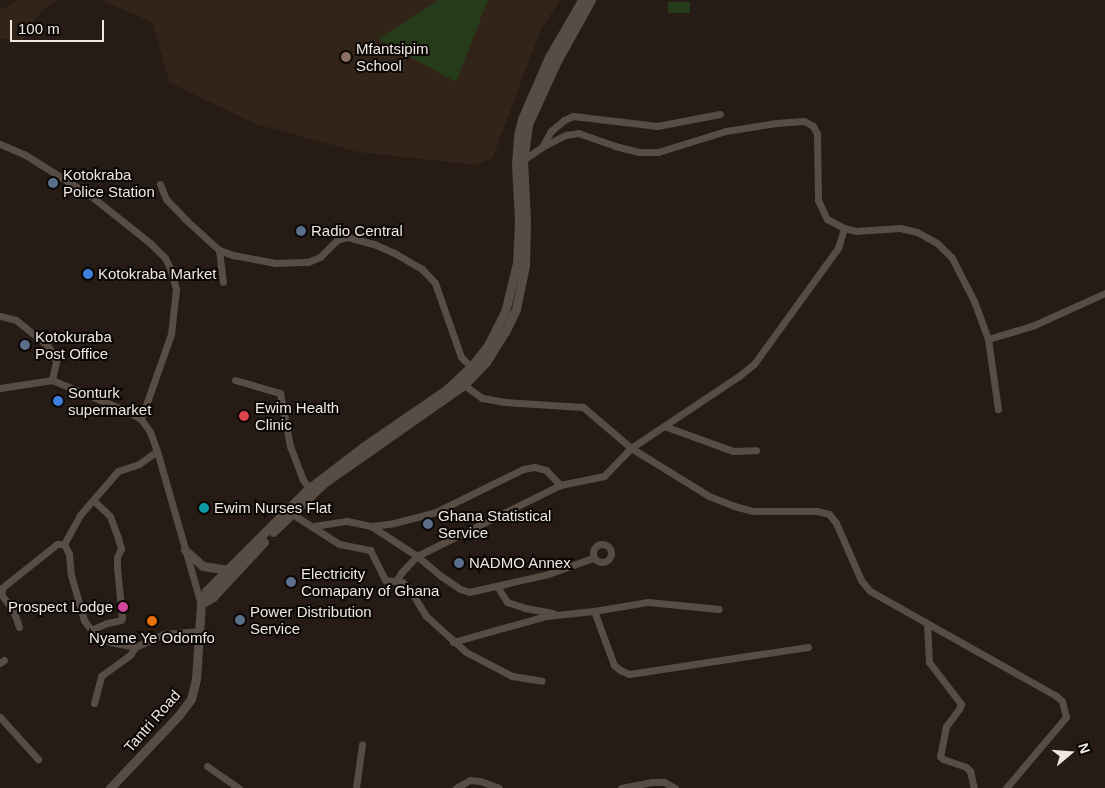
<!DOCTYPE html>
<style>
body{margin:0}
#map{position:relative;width:1105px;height:788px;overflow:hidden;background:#261c15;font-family:Helvetica,sans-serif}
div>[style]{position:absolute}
.built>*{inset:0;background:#332419}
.green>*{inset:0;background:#263b1a}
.minor>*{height:7px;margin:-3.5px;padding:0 3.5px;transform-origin:3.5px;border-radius:3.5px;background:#584d44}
.minor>.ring{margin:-3.5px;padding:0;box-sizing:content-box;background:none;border:7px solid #584d44;border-radius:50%}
.tertiary>*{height:9px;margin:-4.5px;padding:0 4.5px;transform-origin:4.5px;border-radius:4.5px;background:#584d44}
.dots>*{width:14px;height:14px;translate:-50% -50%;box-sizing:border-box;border:2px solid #0b0705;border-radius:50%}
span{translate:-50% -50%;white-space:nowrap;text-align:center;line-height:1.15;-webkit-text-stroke:4px #0b0705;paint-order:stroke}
.poi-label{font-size:15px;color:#eee7e2}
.left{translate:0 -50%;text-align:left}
.right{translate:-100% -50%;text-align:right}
.street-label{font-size:15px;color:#eee7e2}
.north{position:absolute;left:1045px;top:728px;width:50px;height:50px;-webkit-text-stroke:4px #0b0705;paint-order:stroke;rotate:72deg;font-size:14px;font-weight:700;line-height:20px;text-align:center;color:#eee7e2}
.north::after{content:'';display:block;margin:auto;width:18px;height:22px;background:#eee7e2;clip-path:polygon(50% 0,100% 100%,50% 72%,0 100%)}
.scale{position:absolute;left:10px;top:20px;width:94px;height:22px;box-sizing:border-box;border:2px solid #eee7e2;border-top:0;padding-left:6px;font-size:15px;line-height:18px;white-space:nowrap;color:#eee7e2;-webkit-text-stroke:4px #0b0705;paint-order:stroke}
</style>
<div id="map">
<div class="built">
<div style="clip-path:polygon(19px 0,57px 0,41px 11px,21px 42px,0 38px,0 10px)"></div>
<div style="clip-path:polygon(101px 0,560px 0,540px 31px,493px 157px,477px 165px,358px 152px,256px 124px,170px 83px,152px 22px)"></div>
</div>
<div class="green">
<div style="clip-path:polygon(439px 0,488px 0,456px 82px,378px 39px)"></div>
<div style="clip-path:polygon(668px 2px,690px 2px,690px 13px,668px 13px)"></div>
</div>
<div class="minor">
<div style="left:0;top:144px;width:26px;rotate:23deg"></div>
<div style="left:24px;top:154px;width:79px;rotate:32.1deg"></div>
<div style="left:91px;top:196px;width:75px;rotate:38.5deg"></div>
<div style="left:150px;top:243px;width:21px;rotate:45deg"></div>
<div style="left:165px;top:258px;width:11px;rotate:63deg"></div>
<div style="left:170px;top:268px;width:22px;rotate:74deg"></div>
<div style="left:176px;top:289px;width:45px;rotate:96.3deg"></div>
<div style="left:171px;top:334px;width:90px;rotate:109.4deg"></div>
<div style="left:542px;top:147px;width:18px;rotate:-61deg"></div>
<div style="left:551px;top:131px;width:17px;rotate:-40deg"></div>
<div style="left:564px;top:120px;width:10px;rotate:-24deg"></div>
<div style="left:573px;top:116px;width:85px;rotate:6.8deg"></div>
<div style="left:657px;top:126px;width:64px;rotate:-10.8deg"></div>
<div style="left:520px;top:162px;width:27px;rotate:-34deg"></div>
<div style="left:542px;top:147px;width:27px;rotate:-27deg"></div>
<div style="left:566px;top:135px;width:12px;rotate:-9deg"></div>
<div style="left:578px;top:133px;width:39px;rotate:19deg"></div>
<div style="left:615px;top:146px;width:25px;rotate:14deg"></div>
<div style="left:639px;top:152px;width:19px"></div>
<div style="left:658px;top:152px;width:71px;rotate:-17.2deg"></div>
<div style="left:726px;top:131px;width:51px;rotate:-9.1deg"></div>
<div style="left:776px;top:123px;width:28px;rotate:-4deg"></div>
<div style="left:804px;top:121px;width:10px;rotate:29deg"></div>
<div style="left:813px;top:126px;width:9px;rotate:63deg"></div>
<div style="left:817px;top:134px;width:66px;rotate:89.1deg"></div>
<div style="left:818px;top:200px;width:21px;rotate:65deg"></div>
<div style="left:827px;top:219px;width:19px;rotate:28deg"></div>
<div style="left:844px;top:228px;width:12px;rotate:14deg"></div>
<div style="left:856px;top:231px;width:44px;rotate:-3.9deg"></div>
<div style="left:900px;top:228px;width:17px;rotate:13deg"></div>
<div style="left:917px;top:232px;width:23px;rotate:29deg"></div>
<div style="left:937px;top:243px;width:21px;rotate:45deg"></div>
<div style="left:952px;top:258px;width:48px;rotate:62.9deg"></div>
<div style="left:974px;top:301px;width:40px;rotate:69.8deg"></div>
<div style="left:988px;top:339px;width:71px;rotate:81.9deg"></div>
<div style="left:160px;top:184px;width:16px;rotate:68deg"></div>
<div style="left:166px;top:199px;width:28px;rotate:46deg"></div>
<div style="left:185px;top:219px;width:46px;rotate:42.4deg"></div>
<div style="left:219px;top:250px;width:15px;rotate:20deg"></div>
<div style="left:233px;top:255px;width:43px;rotate:10.8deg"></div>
<div style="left:275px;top:263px;width:33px;rotate:-2deg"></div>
<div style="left:308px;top:262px;width:13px;rotate:-23deg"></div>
<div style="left:320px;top:257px;width:24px;rotate:-45deg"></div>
<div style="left:337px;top:240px;width:10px;rotate:-17deg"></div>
<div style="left:347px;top:237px;width:28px;rotate:15deg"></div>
<div style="left:374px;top:244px;width:24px;rotate:24deg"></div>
<div style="left:396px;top:254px;width:30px;rotate:30deg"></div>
<div style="left:422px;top:269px;width:19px;rotate:47deg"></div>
<div style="left:435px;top:283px;width:78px;rotate:70.6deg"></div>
<div style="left:461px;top:357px;width:14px;rotate:45deg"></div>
<div style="left:219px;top:250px;width:32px;rotate:83deg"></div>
<div style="left:0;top:316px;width:16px;rotate:14deg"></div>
<div style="left:16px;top:320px;width:41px;rotate:39.1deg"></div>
<div style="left:48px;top:346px;width:11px;rotate:56deg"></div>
<div style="left:54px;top:355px;width:7px;rotate:74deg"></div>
<div style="left:56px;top:362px;width:18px;rotate:103deg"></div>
<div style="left:52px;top:380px;width:81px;rotate:22.5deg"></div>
<div style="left:127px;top:411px;width:16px;rotate:30deg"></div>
<div style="left:141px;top:419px;width:16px;rotate:55deg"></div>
<div style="left:150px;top:432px;width:20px;rotate:70deg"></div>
<div style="left:157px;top:451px;width:159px;rotate:74deg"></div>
<div style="left:988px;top:339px;width:46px;rotate:-16.5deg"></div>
<div style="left:1032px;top:326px;width:80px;rotate:-24.3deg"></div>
<div style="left:235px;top:380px;width:47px;rotate:16.1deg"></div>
<div style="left:280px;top:393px;width:54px;rotate:79.3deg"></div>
<div style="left:290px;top:446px;width:34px;rotate:69deg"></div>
<div style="left:302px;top:478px;width:17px;rotate:57deg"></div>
<div style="left:464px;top:385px;width:22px;rotate:36deg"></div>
<div style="left:482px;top:398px;width:22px;rotate:10deg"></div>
<div style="left:504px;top:402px;width:79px;rotate:3.6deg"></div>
<div style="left:583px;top:407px;width:63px;rotate:40.5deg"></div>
<div style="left:631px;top:448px;width:92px;rotate:31.6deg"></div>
<div style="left:709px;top:496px;width:27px;rotate:22deg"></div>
<div style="left:734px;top:506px;width:20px;rotate:15deg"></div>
<div style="left:753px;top:511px;width:64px"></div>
<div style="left:817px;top:511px;width:12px;rotate:14deg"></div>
<div style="left:829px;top:514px;width:11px;rotate:52deg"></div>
<div style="left:836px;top:523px;width:62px;rotate:66.3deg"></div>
<div style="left:861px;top:580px;width:14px;rotate:51deg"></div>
<div style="left:870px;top:591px;width:214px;rotate:29.4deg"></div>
<div style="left:1056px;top:696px;width:8px;rotate:40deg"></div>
<div style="left:1062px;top:701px;width:16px;rotate:76deg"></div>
<div style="left:1066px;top:717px;width:93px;rotate:130.2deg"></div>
<div style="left:0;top:388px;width:53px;rotate:-8.7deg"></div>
<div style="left:664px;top:426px;width:73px;rotate:19.9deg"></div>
<div style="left:733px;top:451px;width:23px;rotate:-2deg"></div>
<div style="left:289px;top:512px;width:59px;rotate:32.6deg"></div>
<div style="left:339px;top:544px;width:32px;rotate:11deg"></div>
<div style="left:370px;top:550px;width:34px;rotate:63deg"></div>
<div style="left:385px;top:580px;width:17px;rotate:7deg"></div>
<div style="left:402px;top:582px;width:8px;rotate:40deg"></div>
<div style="left:408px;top:587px;width:34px;rotate:58deg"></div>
<div style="left:426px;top:616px;width:54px;rotate:42deg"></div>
<div style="left:466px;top:652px;width:52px;rotate:27.6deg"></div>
<div style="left:512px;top:676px;width:30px;rotate:9deg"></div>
<div style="left:314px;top:526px;width:33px;rotate:-9deg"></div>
<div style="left:347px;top:521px;width:25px;rotate:12deg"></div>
<div style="left:371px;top:526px;width:55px;rotate:33.1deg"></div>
<div style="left:417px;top:556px;width:160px;rotate:-26.4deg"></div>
<div style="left:560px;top:485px;width:45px;rotate:-11.6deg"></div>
<div style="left:604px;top:476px;width:39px;rotate:-46deg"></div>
<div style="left:631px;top:448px;width:130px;rotate:-33.7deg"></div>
<div style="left:739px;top:376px;width:19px;rotate:-39deg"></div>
<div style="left:754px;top:364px;width:143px;rotate:-54.1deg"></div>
<div style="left:838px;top:248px;width:21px;rotate:-73deg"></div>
<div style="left:371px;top:526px;width:23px;rotate:-7deg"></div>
<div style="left:394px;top:523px;width:43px;rotate:-14.7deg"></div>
<div style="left:436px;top:512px;width:97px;rotate:-26.3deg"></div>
<div style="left:523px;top:469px;width:11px;rotate:-10deg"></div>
<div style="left:534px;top:467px;width:12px;rotate:14deg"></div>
<div style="left:546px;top:470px;width:21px;rotate:47deg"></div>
<div class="ring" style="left:593px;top:544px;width:11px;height:11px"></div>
<div style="left:64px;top:544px;width:11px;rotate:63deg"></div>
<div style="left:69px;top:554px;width:21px;rotate:85deg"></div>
<div style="left:71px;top:575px;width:47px;rotate:73.9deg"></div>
<div style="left:84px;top:620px;width:12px;rotate:55deg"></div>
<div style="left:91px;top:630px;width:22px;rotate:32deg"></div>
<div style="left:110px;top:642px;width:25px;rotate:11deg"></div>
<div style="left:135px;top:647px;width:32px;rotate:-24deg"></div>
<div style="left:164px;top:634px;width:36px;rotate:-5deg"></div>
<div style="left:64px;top:544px;width:33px;rotate:-61deg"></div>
<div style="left:80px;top:515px;width:58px;rotate:-49.2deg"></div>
<div style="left:118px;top:471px;width:22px;rotate:-18deg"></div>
<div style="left:139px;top:464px;width:22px;rotate:-36deg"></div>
<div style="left:396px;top:581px;width:9px;rotate:-58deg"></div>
<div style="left:401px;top:573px;width:23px;rotate:-47deg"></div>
<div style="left:417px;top:556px;width:31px;rotate:40deg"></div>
<div style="left:441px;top:576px;width:23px;rotate:34deg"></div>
<div style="left:460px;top:589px;width:9px;rotate:18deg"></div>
<div style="left:469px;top:592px;width:81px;rotate:-12.8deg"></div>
<div style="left:548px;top:574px;width:48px;rotate:-19.6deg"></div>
<div style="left:497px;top:586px;width:19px;rotate:58deg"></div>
<div style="left:507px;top:602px;width:19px;rotate:18deg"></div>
<div style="left:525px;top:608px;width:28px;rotate:10deg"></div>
<div style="left:594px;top:611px;width:55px;rotate:-9.5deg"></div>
<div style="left:648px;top:602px;width:71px;rotate:5.6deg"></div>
<div style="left:927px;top:624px;width:38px;rotate:87deg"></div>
<div style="left:929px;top:662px;width:53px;rotate:52.7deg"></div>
<div style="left:961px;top:704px;width:5px;rotate:112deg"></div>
<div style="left:959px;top:709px;width:21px;rotate:127deg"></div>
<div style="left:946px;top:726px;width:31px;rotate:101deg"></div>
<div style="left:940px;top:756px;width:4px;rotate:45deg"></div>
<div style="left:943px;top:759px;width:24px;rotate:19deg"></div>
<div style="left:966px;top:767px;width:6px;rotate:45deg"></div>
<div style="left:970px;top:771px;width:17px;rotate:77deg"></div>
<div style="left:19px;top:627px;width:18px;rotate:-109deg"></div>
<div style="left:13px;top:610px;width:20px;rotate:-127deg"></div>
<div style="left:1px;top:594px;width:7px;rotate:-74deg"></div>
<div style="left:3px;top:587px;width:69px;rotate:-38.5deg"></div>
<div style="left:57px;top:544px;width:7px"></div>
<div style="left:91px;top:630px;width:17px;rotate:-24deg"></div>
<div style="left:107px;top:623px;width:14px;rotate:-12deg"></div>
<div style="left:121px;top:620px;width:2px;rotate:-63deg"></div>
<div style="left:122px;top:618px;width:51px;rotate:-95.6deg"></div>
<div style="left:117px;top:567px;width:10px;rotate:-90deg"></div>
<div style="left:117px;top:557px;width:9px;rotate:-63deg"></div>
<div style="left:121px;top:549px;width:11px;rotate:-105deg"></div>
<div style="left:118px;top:538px;width:23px;rotate:-110deg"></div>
<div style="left:110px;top:516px;width:23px;rotate:-137deg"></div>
<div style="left:453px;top:642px;width:97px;rotate:-15.6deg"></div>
<div style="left:546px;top:616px;width:48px;rotate:-5.9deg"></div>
<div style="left:594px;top:611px;width:58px;rotate:69.7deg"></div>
<div style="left:614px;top:665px;width:8px;rotate:40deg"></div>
<div style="left:620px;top:670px;width:10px;rotate:24deg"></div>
<div style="left:629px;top:674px;width:181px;rotate:-8.6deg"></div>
<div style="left:0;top:663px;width:5px;rotate:-37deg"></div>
<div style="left:94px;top:703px;width:28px;rotate:-75deg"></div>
<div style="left:101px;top:676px;width:36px;rotate:-36deg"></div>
<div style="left:130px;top:655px;width:9px;rotate:-58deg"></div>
<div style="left:0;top:717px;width:57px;rotate:47.9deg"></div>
<div style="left:207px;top:766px;width:39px;rotate:35deg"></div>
<div style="left:356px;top:788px;width:44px;rotate:-82.2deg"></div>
<div style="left:456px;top:788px;width:16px;rotate:-30deg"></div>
<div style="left:470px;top:780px;width:10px;rotate:6deg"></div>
<div style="left:480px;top:781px;width:20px;rotate:20deg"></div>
<div style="left:621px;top:788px;width:31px;rotate:-11deg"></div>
<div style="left:651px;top:782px;width:13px"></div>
<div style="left:664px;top:782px;width:13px;rotate:29deg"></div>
</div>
<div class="tertiary">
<div style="left:273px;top:532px;width:71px;rotate:-43.9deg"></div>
<div style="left:324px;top:483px;width:171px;rotate:-35deg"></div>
<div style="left:464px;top:385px;width:32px;rotate:-46deg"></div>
<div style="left:486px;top:362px;width:36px;rotate:-58deg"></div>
<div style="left:505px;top:332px;width:25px;rotate:-64deg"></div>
<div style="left:516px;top:309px;width:45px;rotate:-78.4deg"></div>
<div style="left:525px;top:265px;width:45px;rotate:-88.7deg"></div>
<div style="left:526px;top:220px;width:59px;rotate:-92.9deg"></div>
<div style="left:523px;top:161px;width:37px;rotate:-82deg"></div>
<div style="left:528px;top:124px;width:69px;rotate:-65.3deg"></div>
<div style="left:557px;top:61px;width:70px;rotate:-60.9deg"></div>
<div style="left:185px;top:550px;width:24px;rotate:42deg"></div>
<div style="left:203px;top:566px;width:24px;rotate:9deg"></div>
<div style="left:201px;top:604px;width:14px;rotate:-30deg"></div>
<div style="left:213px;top:597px;width:75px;rotate:-47.2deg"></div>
<div style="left:110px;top:788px;width:100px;rotate:-46.6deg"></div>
<div style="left:179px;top:715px;width:20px;rotate:-53deg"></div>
<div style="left:191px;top:699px;width:21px;rotate:-76deg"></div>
<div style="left:196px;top:679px;width:75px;rotate:-86.2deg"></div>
<div style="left:201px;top:604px;width:14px;rotate:-69deg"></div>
<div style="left:206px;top:591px;width:144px;rotate:-45deg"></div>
<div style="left:308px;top:489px;width:69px;rotate:-37.4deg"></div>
<div style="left:363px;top:447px;width:102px;rotate:-34.6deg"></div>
<div style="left:447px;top:389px;width:33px;rotate:-43deg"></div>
<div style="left:471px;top:367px;width:28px;rotate:-52deg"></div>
<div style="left:488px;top:345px;width:37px;rotate:-63deg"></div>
<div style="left:505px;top:312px;width:50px;rotate:-76.2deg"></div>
<div style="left:517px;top:263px;width:43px;rotate:-87.3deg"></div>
<div style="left:519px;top:220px;width:55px;rotate:-93.1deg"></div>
<div style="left:516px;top:165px;width:30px;rotate:-86deg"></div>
<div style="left:518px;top:135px;width:16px;rotate:-76deg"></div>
<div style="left:522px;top:119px;width:68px;rotate:-66.5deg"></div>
<div style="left:549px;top:57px;width:66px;rotate:-59.9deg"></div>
</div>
<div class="dots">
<div style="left:346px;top:57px;background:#8d6e63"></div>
<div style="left:53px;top:183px;background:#5c6f8a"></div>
<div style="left:301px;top:231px;background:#5c6f8a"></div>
<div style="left:88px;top:274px;background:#3f7fe0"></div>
<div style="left:25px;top:345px;background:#5c6f8a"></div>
<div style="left:58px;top:401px;background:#3f7fe0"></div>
<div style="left:244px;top:416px;background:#e0444e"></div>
<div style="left:204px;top:508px;background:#0f9aa8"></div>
<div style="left:428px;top:524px;background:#5c6f8a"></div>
<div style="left:459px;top:563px;background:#5c6f8a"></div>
<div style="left:291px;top:582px;background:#5c6f8a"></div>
<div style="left:123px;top:607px;background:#d1479c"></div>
<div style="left:240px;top:620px;background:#5c6f8a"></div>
<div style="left:152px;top:621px;background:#e8710a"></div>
</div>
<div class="poi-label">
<span class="left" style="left:356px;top:57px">Mfantsipim<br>School</span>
<span class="left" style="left:63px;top:183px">Kotokraba<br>Police Station</span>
<span class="left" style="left:311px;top:231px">Radio Central</span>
<span class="left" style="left:98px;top:274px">Kotokraba Market</span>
<span class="left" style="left:35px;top:345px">Kotokuraba<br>Post Office</span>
<span class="left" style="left:68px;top:401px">Sonturk<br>supermarket</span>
<span class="left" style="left:255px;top:416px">Ewim Health<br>Clinic</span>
<span class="left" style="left:214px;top:508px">Ewim Nurses Flat</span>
<span class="left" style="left:438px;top:524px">Ghana Statistical<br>Service</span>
<span class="left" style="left:469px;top:563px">NADMO Annex</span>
<span class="left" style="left:301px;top:582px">Electricity<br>Comapany of Ghana</span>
<span class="right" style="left:113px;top:607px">Prospect Lodge</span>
<span class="left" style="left:250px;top:620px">Power Distribution<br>Service</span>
<span style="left:152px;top:638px">Nyame Ye Odomfo</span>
</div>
<div class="street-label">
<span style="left:152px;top:721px;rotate:-49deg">Tantri Road</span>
</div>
<div class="north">N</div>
<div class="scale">100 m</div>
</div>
